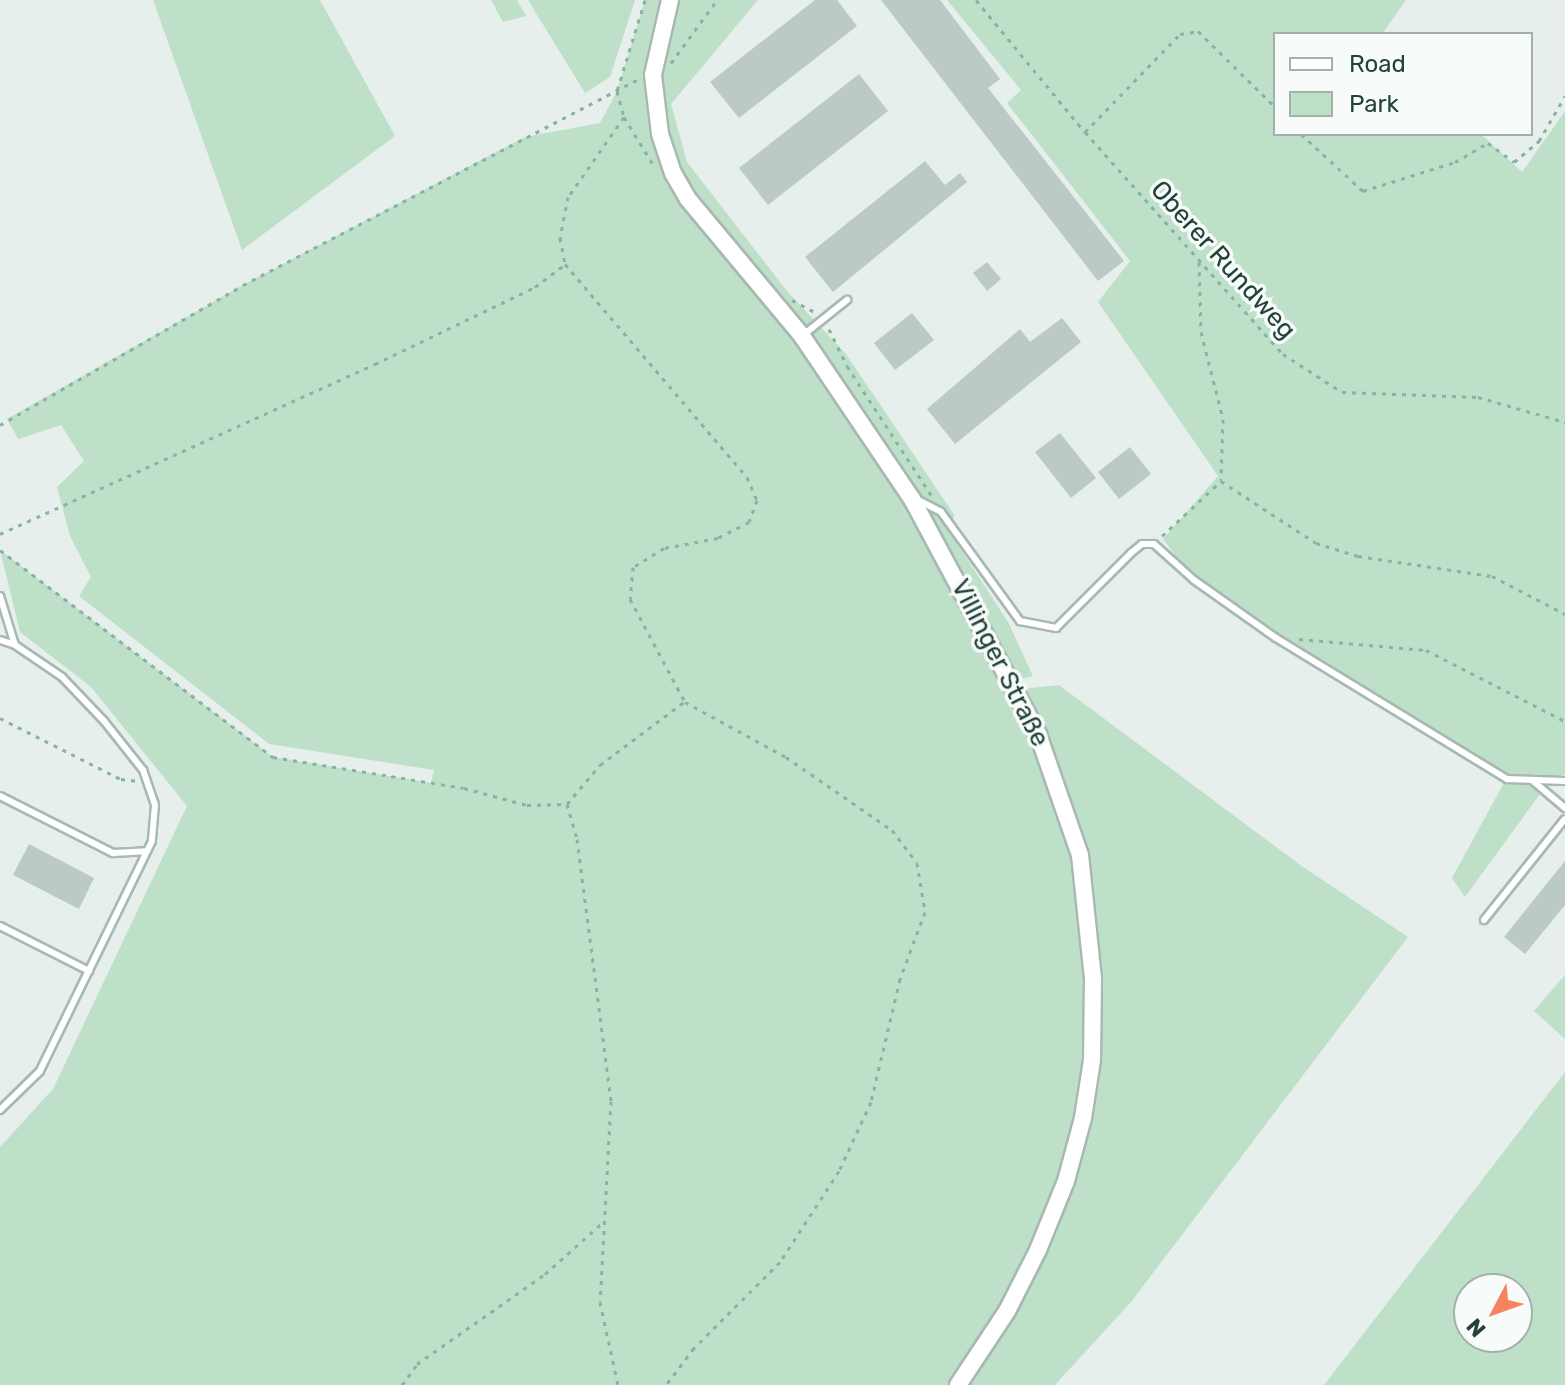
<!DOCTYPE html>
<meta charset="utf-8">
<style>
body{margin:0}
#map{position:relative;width:1565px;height:1385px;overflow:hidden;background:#e6efeb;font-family:Rubik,sans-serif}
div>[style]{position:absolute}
.green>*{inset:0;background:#bfe0c8}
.building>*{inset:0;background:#bbcac4}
.path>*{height:3px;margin-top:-1.5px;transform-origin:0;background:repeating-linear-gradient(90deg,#86b3a5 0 4px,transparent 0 10px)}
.roads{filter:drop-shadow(2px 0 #a8b8b2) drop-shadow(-2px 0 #a8b8b2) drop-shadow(0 2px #a8b8b2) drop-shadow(0 -2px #a8b8b2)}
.service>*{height:6px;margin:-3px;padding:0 3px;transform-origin:3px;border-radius:3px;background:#fff}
.secondary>*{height:16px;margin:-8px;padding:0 8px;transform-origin:8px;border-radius:8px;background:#fff}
span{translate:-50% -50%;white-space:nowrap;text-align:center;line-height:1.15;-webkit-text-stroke:7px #f7fbf9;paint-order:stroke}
.street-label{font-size:26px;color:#24423a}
.legend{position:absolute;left:1273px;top:32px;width:260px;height:104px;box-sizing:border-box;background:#f7fbf9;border:2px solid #a3b1ad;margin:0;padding:10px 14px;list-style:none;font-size:24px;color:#24423a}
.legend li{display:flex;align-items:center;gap:16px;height:40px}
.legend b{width:40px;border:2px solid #a3b1ad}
.north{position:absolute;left:1453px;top:1273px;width:80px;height:80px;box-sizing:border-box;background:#f7fbf9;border:2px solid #a3b1ad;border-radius:50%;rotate:229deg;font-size:22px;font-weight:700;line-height:32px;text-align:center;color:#24423a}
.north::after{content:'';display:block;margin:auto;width:28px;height:36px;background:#f4845f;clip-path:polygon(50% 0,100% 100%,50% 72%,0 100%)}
</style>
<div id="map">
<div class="green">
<div style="clip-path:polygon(153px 0,320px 0,395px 136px,242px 250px)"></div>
<div style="clip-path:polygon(491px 0,517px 0,526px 16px,503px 22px)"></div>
<div style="clip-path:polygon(528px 0,635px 0,610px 77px,585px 93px)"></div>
<div style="clip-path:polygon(645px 0,758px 0,671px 104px,687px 162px,787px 291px,846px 354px,955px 516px,945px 525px,1008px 622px,1033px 676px,998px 685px,1001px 691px,1059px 685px,1303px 867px,1408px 937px,1131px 1302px,1055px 1385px,0 1385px,0 1147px,53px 1089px,187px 806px,91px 687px,20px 632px,0 550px,273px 757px,431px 783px,434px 770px,269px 744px,79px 596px,91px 577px,70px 536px,57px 487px,84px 461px,61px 425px,18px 439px,7px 419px,243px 285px,525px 137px,600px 123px,617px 91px)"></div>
<div style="clip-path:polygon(947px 0,1406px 0,1382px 34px,1275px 34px,1275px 134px,1481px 134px,1522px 172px,1565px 111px,1565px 775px,1553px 776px,1465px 897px,1452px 878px,1506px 779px,1276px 638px,1194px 580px,1163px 539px,1218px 476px,1098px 302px,1130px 261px,1007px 103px,1021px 90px)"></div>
<div style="clip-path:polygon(1565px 975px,1565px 1039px,1534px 1011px)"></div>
<div style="clip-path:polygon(evenodd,1565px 1072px,1565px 1385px,1324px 1385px,1565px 1072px,1469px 1289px,1517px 1289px,1517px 1337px,1469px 1337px,1469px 1289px)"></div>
</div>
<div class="building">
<div style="clip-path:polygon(815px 0,837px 0,857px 26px,739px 118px,710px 82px)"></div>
<div style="clip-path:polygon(881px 0,940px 0,1000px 79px,988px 88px,1124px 261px,1098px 281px)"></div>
<div style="clip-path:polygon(859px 74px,888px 111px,768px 205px,739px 168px)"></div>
<div style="clip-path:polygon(925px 161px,945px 185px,960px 173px,967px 182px,833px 292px,805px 257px)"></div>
<div style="clip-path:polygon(987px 262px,1001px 279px,987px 291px,973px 273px)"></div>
<div style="clip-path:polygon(912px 313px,934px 340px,895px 370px,874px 343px)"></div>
<div style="clip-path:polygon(1062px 318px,1081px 342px,955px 444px,927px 409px,1020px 329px,1030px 342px)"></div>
<div style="clip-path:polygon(1060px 433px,1096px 478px,1071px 498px,1035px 452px)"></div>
<div style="clip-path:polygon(1130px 447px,1151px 474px,1119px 499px,1098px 472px)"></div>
<div style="clip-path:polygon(29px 844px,94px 878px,79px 909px,13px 875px)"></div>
<div style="clip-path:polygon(1565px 861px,1565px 905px,1525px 954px,1504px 937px)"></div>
</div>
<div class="path">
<div style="left:645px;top:0;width:95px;rotate:107.1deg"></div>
<div style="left:617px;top:91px;width:27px;rotate:75deg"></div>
<div style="left:624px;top:117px;width:57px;rotate:58.5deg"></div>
<div style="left:976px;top:0;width:171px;rotate:50.5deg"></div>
<div style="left:1085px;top:132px;width:297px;rotate:48.3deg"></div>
<div style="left:1283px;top:354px;width:70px;rotate:32.8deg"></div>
<div style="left:1342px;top:392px;width:136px;rotate:2.1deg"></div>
<div style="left:1478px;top:397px;width:91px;rotate:16deg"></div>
<div style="left:671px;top:63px;width:78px;rotate:-53.9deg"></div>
<div style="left:624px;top:117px;width:98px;rotate:125deg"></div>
<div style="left:568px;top:197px;width:42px;rotate:101deg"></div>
<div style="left:560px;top:238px;width:26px;rotate:79deg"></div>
<div style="left:565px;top:264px;width:280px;rotate:49.5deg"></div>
<div style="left:747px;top:477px;width:25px;rotate:67deg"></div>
<div style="left:757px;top:500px;width:23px;rotate:110deg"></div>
<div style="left:749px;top:522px;width:35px;rotate:153deg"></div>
<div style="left:718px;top:538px;width:55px;rotate:169.5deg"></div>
<div style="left:664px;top:548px;width:36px;rotate:148deg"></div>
<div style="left:633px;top:567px;width:32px;rotate:95deg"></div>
<div style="left:630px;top:599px;width:117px;rotate:61.9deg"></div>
<div style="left:685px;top:702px;width:115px;rotate:28.6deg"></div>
<div style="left:786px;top:757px;width:129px;rotate:34.6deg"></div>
<div style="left:892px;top:830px;width:41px;rotate:52.9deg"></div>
<div style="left:917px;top:863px;width:50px;rotate:80.7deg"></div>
<div style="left:925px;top:912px;width:72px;rotate:110.5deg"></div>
<div style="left:900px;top:979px;width:126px;rotate:103.3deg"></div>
<div style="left:871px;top:1102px;width:76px;rotate:114.9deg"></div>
<div style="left:839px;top:1171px;width:108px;rotate:123deg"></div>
<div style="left:780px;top:1262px;width:122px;rotate:135deg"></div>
<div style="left:694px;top:1348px;width:46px;rotate:127.1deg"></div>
<div style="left:1085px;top:132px;width:136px;rotate:-45.9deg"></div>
<div style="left:1180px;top:34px;width:18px;rotate:-9deg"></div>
<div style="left:1198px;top:31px;width:108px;rotate:44.6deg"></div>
<div style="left:1301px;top:134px;width:84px;rotate:42.6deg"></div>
<div style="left:1363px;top:191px;width:96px;rotate:-17.5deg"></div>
<div style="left:1455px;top:162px;width:38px;rotate:-30deg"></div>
<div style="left:1488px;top:143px;width:32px;rotate:36deg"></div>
<div style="left:1514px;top:162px;width:33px;rotate:-40deg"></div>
<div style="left:1539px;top:141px;width:52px;rotate:-60deg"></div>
<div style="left:1199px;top:262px;width:70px;rotate:88.4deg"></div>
<div style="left:1201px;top:332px;width:90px;rotate:75.8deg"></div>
<div style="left:1223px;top:419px;width:61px;rotate:91.9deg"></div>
<div style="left:792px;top:300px;width:27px;rotate:28deg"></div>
<div style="left:829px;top:329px;width:41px;rotate:64.1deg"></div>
<div style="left:847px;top:366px;width:154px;rotate:56.9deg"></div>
<div style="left:0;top:425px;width:280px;rotate:-29.9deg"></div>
<div style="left:243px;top:285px;width:448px;rotate:-27.5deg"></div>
<div style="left:0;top:534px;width:412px;rotate:-24.4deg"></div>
<div style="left:375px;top:364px;width:178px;rotate:-25.7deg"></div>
<div style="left:535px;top:287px;width:38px;rotate:-37deg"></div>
<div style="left:1162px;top:536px;width:81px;rotate:-43deg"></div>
<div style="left:1221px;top:481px;width:113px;rotate:33.1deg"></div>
<div style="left:1316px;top:543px;width:44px;rotate:17.2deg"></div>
<div style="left:1358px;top:556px;width:135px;rotate:8.5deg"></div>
<div style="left:1492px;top:576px;width:82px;rotate:27.5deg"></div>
<div style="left:0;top:550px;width:343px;rotate:37.2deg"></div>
<div style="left:273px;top:757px;width:193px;rotate:9.2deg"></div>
<div style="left:464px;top:788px;width:65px;rotate:15.1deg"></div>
<div style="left:527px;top:805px;width:40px;rotate:-1.4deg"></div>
<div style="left:567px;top:804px;width:36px;rotate:74deg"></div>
<div style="left:577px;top:839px;width:264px;rotate:82.6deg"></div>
<div style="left:611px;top:1101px;width:201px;rotate:93.1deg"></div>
<div style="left:600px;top:1302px;width:85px;rotate:77.8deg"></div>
<div style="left:1299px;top:639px;width:127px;rotate:5deg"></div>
<div style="left:1426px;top:650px;width:156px;rotate:27.1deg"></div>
<div style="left:0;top:718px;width:136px;rotate:26.8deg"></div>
<div style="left:121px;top:779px;width:17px;rotate:7deg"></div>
<div style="left:567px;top:804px;width:51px;rotate:-49.8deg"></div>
<div style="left:600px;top:765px;width:105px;rotate:-36.9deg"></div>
<div style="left:402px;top:1385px;width:26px;rotate:-54deg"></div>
<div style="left:417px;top:1364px;width:156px;rotate:-35.1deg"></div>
<div style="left:545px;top:1274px;width:75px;rotate:-41.8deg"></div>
</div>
<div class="roads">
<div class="service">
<div style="left:802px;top:336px;width:58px;rotate:-38.7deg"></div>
<div style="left:916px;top:499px;width:28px;rotate:27deg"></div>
<div style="left:941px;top:512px;width:135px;rotate:54.1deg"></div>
<div style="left:1020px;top:621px;width:37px;rotate:11deg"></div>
<div style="left:1056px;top:628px;width:106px;rotate:-45deg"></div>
<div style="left:1131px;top:553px;width:14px;rotate:-39deg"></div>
<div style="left:1142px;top:544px;width:12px"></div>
<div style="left:1154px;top:544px;width:54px;rotate:42deg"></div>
<div style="left:1194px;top:580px;width:100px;rotate:35.3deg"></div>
<div style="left:1276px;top:638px;width:271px;rotate:31.4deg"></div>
<div style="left:1507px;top:779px;width:58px;rotate:2deg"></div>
<div style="left:0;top:596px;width:51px;rotate:73deg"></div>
<div style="left:15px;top:645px;width:57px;rotate:34.2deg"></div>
<div style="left:62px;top:677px;width:61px;rotate:46.3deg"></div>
<div style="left:104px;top:721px;width:63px;rotate:51.5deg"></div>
<div style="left:143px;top:770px;width:37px;rotate:71deg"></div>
<div style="left:155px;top:805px;width:36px;rotate:95deg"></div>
<div style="left:152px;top:841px;width:256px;rotate:116deg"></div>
<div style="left:40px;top:1071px;width:56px;rotate:135.7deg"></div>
<div style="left:0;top:640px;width:16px;rotate:18deg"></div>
<div style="left:1533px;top:781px;width:42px;rotate:40.2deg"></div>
<div style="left:0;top:796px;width:127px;rotate:26.8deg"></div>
<div style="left:113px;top:853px;width:33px;rotate:-3deg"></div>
<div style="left:1484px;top:920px;width:129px;rotate:-51.3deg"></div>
<div style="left:0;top:926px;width:100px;rotate:26.8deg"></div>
</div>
<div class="secondary">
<div style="left:670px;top:0;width:77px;rotate:102.8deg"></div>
<div style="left:653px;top:75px;width:59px;rotate:83.2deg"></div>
<div style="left:660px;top:134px;width:41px;rotate:71.6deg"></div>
<div style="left:673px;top:173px;width:30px;rotate:60deg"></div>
<div style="left:688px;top:199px;width:178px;rotate:50.2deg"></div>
<div style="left:802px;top:336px;width:197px;rotate:56deg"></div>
<div style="left:912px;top:499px;width:267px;rotate:61.8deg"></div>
<div style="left:1038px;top:734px;width:128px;rotate:70.9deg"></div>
<div style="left:1080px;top:855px;width:124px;rotate:84deg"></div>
<div style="left:1093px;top:978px;width:82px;rotate:90.7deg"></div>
<div style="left:1092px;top:1060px;width:59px;rotate:98.8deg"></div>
<div style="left:1083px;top:1118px;width:65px;rotate:105.1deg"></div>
<div style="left:1066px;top:1181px;width:74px;rotate:112.1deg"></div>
<div style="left:1038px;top:1250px;width:68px;rotate:116.9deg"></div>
<div style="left:1007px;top:1311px;width:89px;rotate:123.5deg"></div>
</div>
</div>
<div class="street-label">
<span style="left:1223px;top:260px;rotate:48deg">Oberer Rundweg</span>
<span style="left:1000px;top:663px;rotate:63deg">Villinger Straße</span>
</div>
<ul class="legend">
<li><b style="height:10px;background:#fff"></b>Road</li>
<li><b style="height:22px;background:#bfe0c8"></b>Park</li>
</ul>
<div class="north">N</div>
</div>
